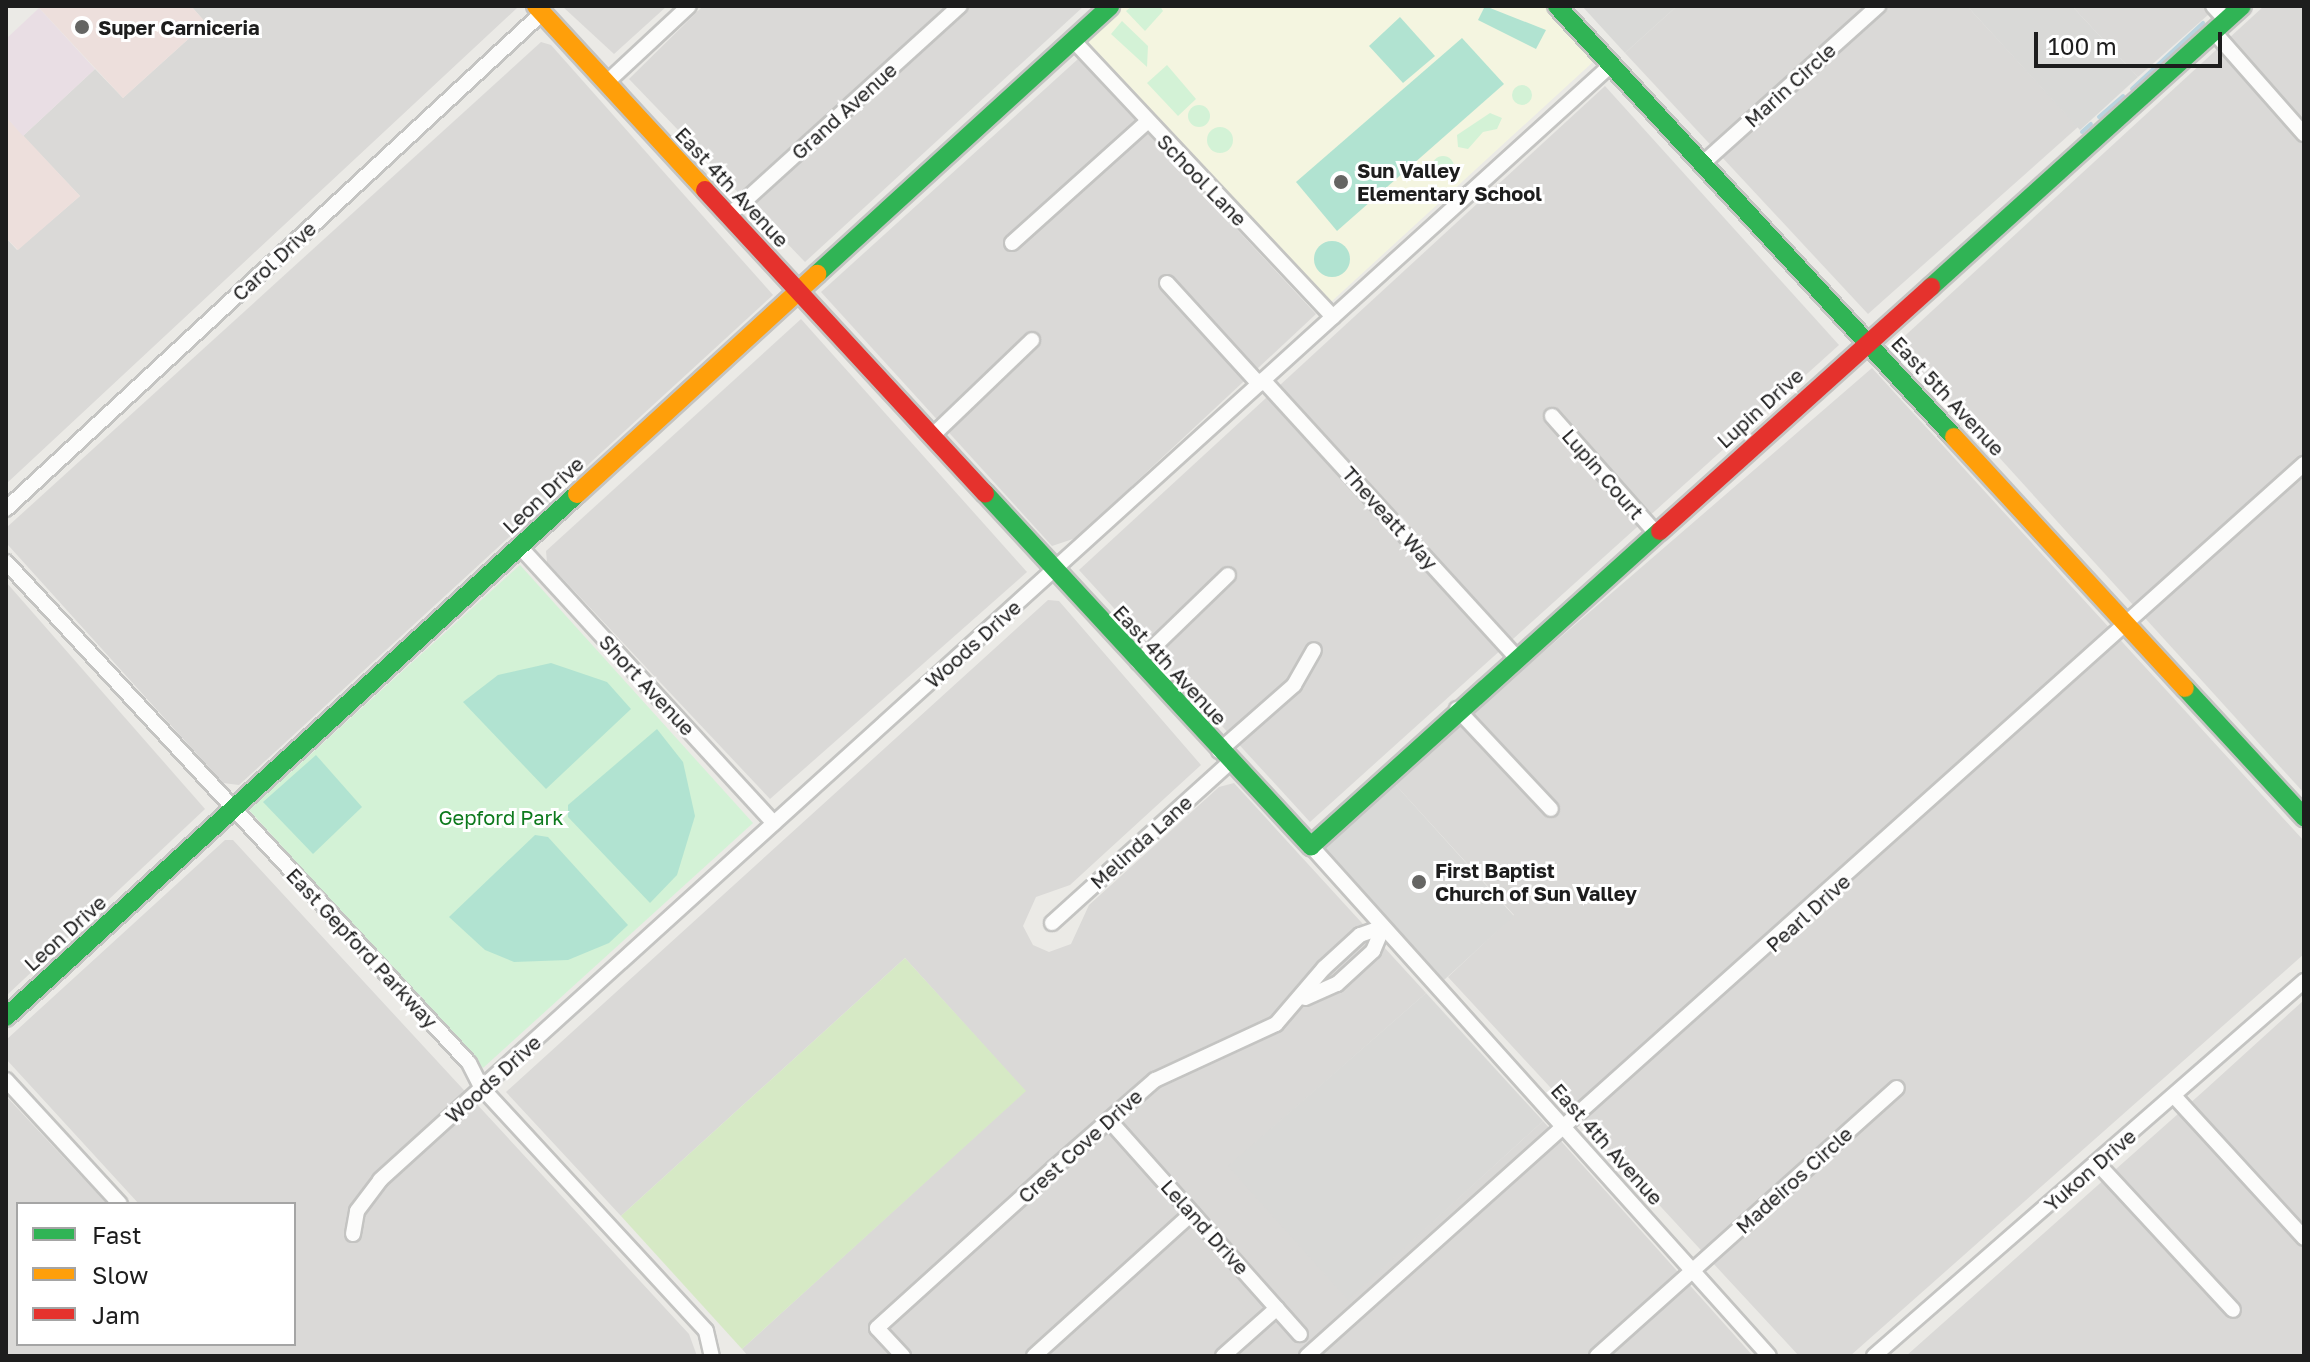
<!DOCTYPE html>
<style>
body{margin:0}
#map{position:relative;width:2310px;height:1362px;overflow:hidden;background:#ebeae6;font-family:"Golos Text",sans-serif}
div>[style]{position:absolute}
.residential>*{inset:0;background:#dad9d7}
.commercial>*{inset:0;background:#eddfdc}
.industrial>*{inset:0;background:#e9dee4}
.education>*{inset:0;background:#f4f5e0}
.religious>*{inset:0;background:#d9d9d7}
.grass>*{inset:0;background:#d6e9c5}
.park>*{inset:0;background:#d3f2d6}
.round{border-radius:50%}
.pitch>*{inset:0;background:#b1e3d1}
.stream>*{height:4px;margin:-2px;padding:0 2px;transform-origin:2px;border-radius:2px;background:#b9d4df}
.roads{filter:drop-shadow(2px 0 #c4c4c2) drop-shadow(-2px 0 #c4c4c2) drop-shadow(0 2px #c4c4c2) drop-shadow(0 -2px #c4c4c2)}
.street>*{height:14px;margin:-7px;padding:0 7px;transform-origin:7px;border-radius:7px;background:#fcfcfb}
.fast>*{height:18px;margin:-9px;padding:0 9px;transform-origin:9px;border-radius:9px;background:#30b455}
.slow>*{height:18px;margin:-9px;padding:0 9px;transform-origin:9px;border-radius:9px;background:#ff9f0a}
.jam>*{height:18px;margin:-9px;padding:0 9px;transform-origin:9px;border-radius:9px;background:#e5322d}
.dots>*{width:22px;height:22px;translate:-50% -50%;box-sizing:border-box;border:4px solid #fff;border-radius:50%}
span{translate:-50% -50%;white-space:nowrap;text-align:center;line-height:1.15;-webkit-text-stroke:6px #fff;paint-order:stroke}
.poi-label{font-size:20px;color:#1d1d1d;font-weight:700}
.left{translate:0 -50%;text-align:left}
.street-label{font-size:20px;color:#1d1d1d}
.park-label{font-size:20px;color:#0d7a1d}
.frame{position:absolute;inset:0;border:8px solid #1d1d1d;pointer-events:none}
.legend{position:absolute;left:16px;top:1202px;width:280px;height:144px;box-sizing:border-box;background:#fff;border:2px solid #a5a5a5;margin:0;padding:10px 14px;list-style:none;font-size:24px;color:#1d1d1d}
.legend li{display:flex;align-items:center;gap:16px;height:40px}
.legend b{width:40px;border:2px solid #a5a5a5}
.scale{position:absolute;left:2034px;top:32px;width:188px;height:36px;box-sizing:border-box;border:4px solid #1d1d1d;border-top:0;padding-left:10px;font-size:24px;line-height:28px;white-space:nowrap;color:#1d1d1d;-webkit-text-stroke:6px #fff;paint-order:stroke}
</style>
<div id="map">
<div class="residential">
<div style="clip-path:polygon(191px 6px,517px 8px,6px 484px,6px 238px,17px 250px,80px 196px,23px 136px,95px 69px,123px 98px,206px 23px)"></div>
<div style="clip-path:polygon(562px 6px,667px 6px,614px 54px)"></div>
<div style="clip-path:polygon(703px 6px,1084px 6px,805px 262px,629px 79px)"></div>
<div style="clip-path:polygon(1677px 6px,1967px 6px,2078px 127px,1868px 314px,1625px 53px)"></div>
<div style="clip-path:polygon(2072px 6px,2218px 6px,2138px 77px)"></div>
<div style="clip-path:polygon(2264px 6px,2304px 6px,2304px 793px,1896px 344px)"></div>
<div style="clip-path:polygon(541px 42px,551px 45px,773px 295px,239px 785px,223px 783px,8px 545px,6px 528px)"></div>
<div style="clip-path:polygon(1078px 59px,1316px 314px,1076px 538px,1052px 546px,821px 292px)"></div>
<div style="clip-path:polygon(1605px 86px,1839px 345px,1310px 822px,1079px 570px)"></div>
<div style="clip-path:polygon(801px 319px,1027px 572px,770px 799px,547px 562px,546px 551px)"></div>
<div style="clip-path:polygon(1872px 368px,2304px 841px,2304px 954px,1850px 1356px,1799px 1356px,1448px 977px,1514px 915px,1393px 782px)"></div>
<div style="clip-path:polygon(6px 582px,205px 809px,6px 996px)"></div>
<div style="clip-path:polygon(1048px 600px,1059px 601px,1201px 765px,1070px 885px,1036px 897px,1023px 926px,1033px 945px,1049px 952px,1071px 944px,1089px 905px,1219px 787px,1234px 783px,1426px 993px,1229px 1166px,1348px 1299px,1543px 1121px,1753px 1356px,748px 1356px,742px 1349px,1025px 1091px,905px 958px,621px 1216px,506px 1092px)"></div>
<div style="clip-path:polygon(225px 840px,233px 840px,689px 1334px,697px 1356px,6px 1356px,6px 1096px,107px 1204px,18px 1204px,18px 1344px,294px 1344px,294px 1204px,139px 1204px,6px 1059px,6px 1040px)"></div>
<div style="clip-path:polygon(2304px 1000px,2304px 1356px,1906px 1356px,2206px 1089px)"></div>
</div>
<div class="commercial">
<div style="clip-path:polygon(191px 6px,206px 23px,123px 98px,39px 8px)"></div>
<div style="clip-path:polygon(6px 117px,80px 196px,18px 250px,6px 238px)"></div>
</div>
<div class="industrial">
<div style="clip-path:polygon(39px 8px,95px 69px,23px 136px,6px 117px,6px 39px)"></div>
</div>
<div class="education">
<div style="clip-path:polygon(1123px 6px,1544px 6px,1594px 61px,1331px 302px,1085px 39px)"></div>
</div>
<div class="religious">
<div style="clip-path:polygon(1582px 6px,1677px 6px,1625px 53px)"></div>
<div style="clip-path:polygon(1967px 6px,2072px 6px,2138px 77px,2080px 130px)"></div>
<div style="clip-path:polygon(1393px 782px,1514px 916px,1444px 980px,1324px 848px)"></div>
<div style="clip-path:polygon(1426px 993px,1543px 1121px,1348px 1300px,1228px 1166px)"></div>
</div>
<div class="grass">
<div style="clip-path:polygon(905px 958px,1026px 1091px,742px 1349px,621px 1216px)"></div>
</div>
<div class="park">
<div style="clip-path:polygon(1132px 6px,1160px 6px,1163px 11px,1145px 31px,1126px 11px)"></div>
<div style="clip-path:polygon(1122px 21px,1148px 46px,1147px 67px,1111px 34px)"></div>
<div style="clip-path:polygon(1167px 65px,1196px 99px,1178px 116px,1147px 83px)"></div>
<div class="round" style="left:1512px;top:85px;width:20px;height:20px"></div>
<div class="round" style="left:1188px;top:105px;width:22px;height:22px"></div>
<div style="clip-path:polygon(1490px 113px,1502px 118px,1497px 129px,1483px 132px,1468px 149px,1458px 147px,1457px 135px)"></div>
<div class="round" style="left:1207px;top:127px;width:26px;height:26px"></div>
<div class="round" style="left:1432px;top:156px;width:22px;height:22px"></div>
<div style="clip-path:polygon(520px 565px,753px 823px,483px 1068px,249px 810px)"></div>
</div>
<div class="pitch">
<div style="clip-path:polygon(1485px 6px,1546px 30px,1536px 49px,1478px 20px)"></div>
<div style="clip-path:polygon(1400px 17px,1435px 56px,1403px 83px,1369px 46px)"></div>
<div style="clip-path:polygon(1462px 38px,1504px 84px,1337px 231px,1296px 182px)"></div>
<div class="round" style="left:1314px;top:241px;width:36px;height:36px"></div>
<div style="clip-path:polygon(551px 663px,607px 682px,631px 709px,546px 789px,463px 702px,498px 675px)"></div>
<div style="clip-path:polygon(657px 729px,683px 762px,695px 816px,677px 875px,650px 903px,568px 817px,568px 805px)"></div>
<div style="clip-path:polygon(316px 755px,362px 807px,313px 854px,263px 802px)"></div>
<div style="clip-path:polygon(535px 835px,548px 837px,628px 925px,609px 943px,568px 960px,514px 962px,485px 950px,449px 917px)"></div>
</div>
<div class="stream">
<div style="left:2132px;top:89px;width:97px;rotate:-42.9deg"></div>
<div style="left:2099px;top:117px;width:32px;rotate:-41deg"></div>
<div style="left:2082px;top:132px;width:12px;rotate:-42deg"></div>
</div>
<div class="roads">
<div class="street">
<div style="left:2213px;top:6px;width:19px;rotate:47deg"></div>
<div style="left:2214px;top:32px;width:136px;rotate:48.6deg"></div>
<div style="left:1073px;top:40px;width:380px;rotate:46.8deg"></div>
<div style="left:606px;top:83px;width:113px;rotate:-42.9deg"></div>
<div style="left:1702px;top:164px;width:237px;rotate:-41.9deg"></div>
<div style="left:728px;top:216px;width:313px;rotate:-42.2deg"></div>
<div style="left:1012px;top:243px;width:181px;rotate:-41.9deg"></div>
<div style="left:1167px;top:283px;width:137px;rotate:47.7deg"></div>
<div style="left:1263px;top:380px;width:375px;rotate:47.6deg"></div>
<div style="left:1552px;top:416px;width:154px;rotate:48.4deg"></div>
<div style="left:931px;top:437px;width:140px;rotate:-43.8deg"></div>
<div style="left:6px;top:509px;width:730px;rotate:-42.78deg"></div>
<div style="left:520px;top:547px;width:375px;rotate:47.4deg"></div>
<div style="left:6px;top:562px;width:682px;rotate:47.26deg"></div>
<div style="left:469px;top:1063px;width:28px;rotate:63deg"></div>
<div style="left:482px;top:1088px;width:330px;rotate:47.3deg"></div>
<div style="left:706px;top:1331px;width:26px;rotate:77deg"></div>
<div style="left:1138px;top:662px;width:125px;rotate:-44deg"></div>
<div style="left:1457px;top:709px;width:137px;rotate:46.8deg"></div>
<div style="left:1219px;top:751px;width:100px;rotate:-41.3deg"></div>
<div style="left:1294px;top:685px;width:40px;rotate:-60.3deg"></div>
<div style="left:1311px;top:846px;width:685px;rotate:48.07deg"></div>
<div style="left:1052px;top:923px;width:240px;rotate:-42.1deg"></div>
<div style="left:1305px;top:998px;width:35px;rotate:-24deg"></div>
<div style="left:1337px;top:984px;width:49px;rotate:-42.5deg"></div>
<div style="left:1373px;top:951px;width:26px;rotate:-67deg"></div>
<div style="left:6px;top:1080px;width:168px;rotate:47.4deg"></div>
<div style="left:2175px;top:1097px;width:191px;rotate:47.5deg"></div>
<div style="left:1109px;top:1120px;width:287px;rotate:48.3deg"></div>
<div style="left:2097px;top:1163px;width:200px;rotate:47.2deg"></div>
<div style="left:353px;top:1234px;width:23px;rotate:-80deg"></div>
<div style="left:357px;top:1211px;width:39px;rotate:-53deg"></div>
<div style="left:380px;top:1180px;width:1661px;rotate:-42.17deg"></div>
<div style="left:903px;top:1356px;width:38px;rotate:-133deg"></div>
<div style="left:877px;top:1328px;width:239px;rotate:-42.1deg"></div>
<div style="left:1054px;top:1168px;width:134px;rotate:-41.1deg"></div>
<div style="left:1155px;top:1080px;width:133px;rotate:-24.8deg"></div>
<div style="left:1276px;top:1024px;width:74px;rotate:-49.4deg"></div>
<div style="left:1324px;top:968px;width:49px;rotate:-42.5deg"></div>
<div style="left:1360px;top:935px;width:24px;rotate:-19deg"></div>
<div style="left:1034px;top:1356px;width:213px;rotate:-42.1deg"></div>
<div style="left:1223px;top:1356px;width:72px;rotate:-41.6deg"></div>
<div style="left:1307px;top:1356px;width:1338px;rotate:-41.82deg"></div>
<div style="left:1597px;top:1356px;width:402px;rotate:-41.8deg"></div>
<div style="left:1874px;top:1356px;width:571px;rotate:-41.09deg"></div>
</div>
<div class="fast">
<div style="left:1557px;top:6px;width:586px;rotate:47.35deg"></div>
<div style="left:817px;top:274px;width:397px;rotate:-42.4deg"></div>
<div style="left:1931px;top:287px;width:419px;rotate:-42.1deg"></div>
<div style="left:985px;top:493px;width:481px;rotate:47.3deg"></div>
<div style="left:1311px;top:846px;width:470px;rotate:-42.1deg"></div>
<div style="left:2185px;top:688px;width:176px;rotate:47.3deg"></div>
<div style="left:6px;top:1017px;width:774px;rotate:-42.49deg"></div>
</div>
<div class="slow">
<div style="left:536px;top:6px;width:250px;rotate:47.4deg"></div>
<div style="left:1954px;top:437px;width:341px;rotate:47.4deg"></div>
<div style="left:577px;top:494px;width:326px;rotate:-42.5deg"></div>
</div>
<div class="jam">
<div style="left:705px;top:190px;width:413px;rotate:47.3deg"></div>
<div style="left:1660px;top:531px;width:365px;rotate:-42deg"></div>
</div>
</div>
<div class="dots">
<div style="left:82px;top:27px;background:#656563"></div>
<div style="left:1341px;top:182px;background:#656563"></div>
<div style="left:1419px;top:882px;background:#656563"></div>
</div>
<div class="poi-label">
<span class="left" style="left:98px;top:27px">Super Carniceria</span>
<span class="left" style="left:1357px;top:182px">Sun Valley<br>Elementary School</span>
<span class="left" style="left:1435px;top:882px">First Baptist<br>Church of Sun Valley</span>
</div>
<div class="street-label">
<span style="left:1790px;top:85px;rotate:-42deg">Marin Circle</span>
<span style="left:844px;top:111px;rotate:-42deg">Grand Avenue</span>
<span style="left:1202px;top:180px;rotate:46deg">School Lane</span>
<span style="left:732px;top:187px;rotate:47deg">East 4th Avenue</span>
<span style="left:274px;top:261px;rotate:-43deg">Carol Drive</span>
<span style="left:1948px;top:396px;rotate:47deg">East 5th Avenue</span>
<span style="left:1760px;top:408px;rotate:-42deg">Lupin Drive</span>
<span style="left:1603px;top:474px;rotate:49deg">Lupin Court</span>
<span style="left:543px;top:495px;rotate:-43deg">Leon Drive</span>
<span style="left:1390px;top:518px;rotate:48deg">Theveatt Way</span>
<span style="left:973px;top:644px;rotate:-42deg">Woods Drive</span>
<span style="left:1170px;top:665px;rotate:47deg">East 4th Avenue</span>
<span style="left:647px;top:685px;rotate:47deg">Short Avenue</span>
<span style="left:1141px;top:842px;rotate:-42deg">Melinda Lane</span>
<span style="left:1808px;top:913px;rotate:-42deg">Pearl Drive</span>
<span style="left:65px;top:933px;rotate:-42deg">Leon Drive</span>
<span style="left:362px;top:948px;rotate:47deg">East Gepford Parkway</span>
<span style="left:493px;top:1079px;rotate:-42deg">Woods Drive</span>
<span style="left:1607px;top:1144px;rotate:48deg">East 4th Avenue</span>
<span style="left:1080px;top:1146px;rotate:-42deg">Crest Cove Drive</span>
<span style="left:2090px;top:1170px;rotate:-41deg">Yukon Drive</span>
<span style="left:1794px;top:1180px;rotate:-42deg">Madeiros Circle</span>
<span style="left:1205px;top:1227px;rotate:48deg">Leland Drive</span>
</div>
<div class="park-label">
<span style="left:501px;top:817px">Gepford Park</span>
</div>
<div class="frame"></div>
<ul class="legend">
<li><b style="height:10px;background:#30b455"></b>Fast</li>
<li><b style="height:10px;background:#ff9f0a"></b>Slow</li>
<li><b style="height:10px;background:#e5322d"></b>Jam</li>
</ul>
<div class="scale">100 m</div>
</div>
